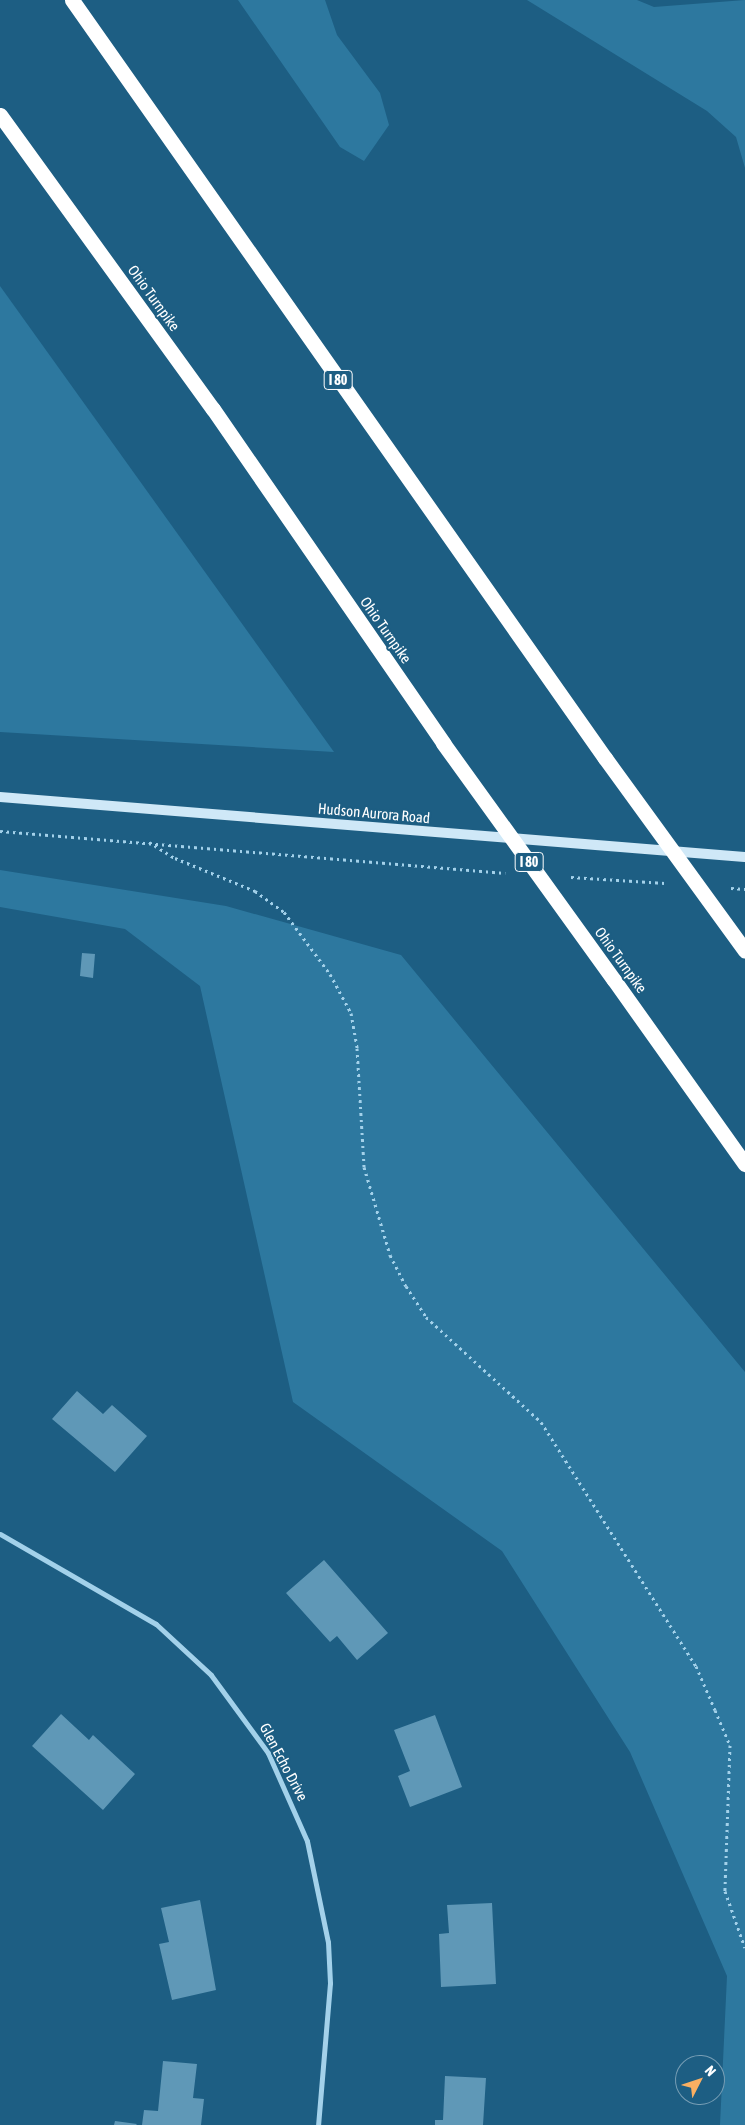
<!DOCTYPE html>
<style>
body{margin:0}
#map{position:relative;width:745px;height:2125px;overflow:hidden;background:#1d5e83;font-family:"Asap Condensed",sans-serif}
div>[style]{position:absolute}
.green>*{inset:0;background:#2d789f}
.building>*{inset:0;background:#5f98b7}
.path>*{height:3px;margin-top:-1.5px;transform-origin:0;background:repeating-linear-gradient(90deg,#a3d1ea 0 2.5px,transparent 0 6.5px)}
.street>*{height:5px;margin:-2.5px;padding:0 2.5px;transform-origin:2.5px;border-radius:2.5px;background:#a3d1ea}
.secondary>*{height:10px;margin:-5px;padding:0 5px;transform-origin:5px;border-radius:5px;background:#cfe8f7}
.highway>*{height:15px;margin:-7.5px;padding:0 7.5px;transform-origin:7.5px;border-radius:7.5px;background:#fff}
.highway-bridge>*{height:15px;margin:-7.5px;padding:0 7.5px;transform-origin:7.5px;border-radius:7.5px;background:#fff}
span{translate:-50% -50%;white-space:nowrap;text-align:center;line-height:1.15;-webkit-text-stroke:4px #1d5e83;paint-order:stroke}
.shield-label span{padding:1px 4px;background:#1d5e83;border:1px solid;border-radius:4px;-webkit-text-stroke-width:0}
.shield-label{font-size:14px;color:#fff;font-weight:700}
.street-label{font-size:15px;color:#fff}
.north{position:absolute;left:675px;top:2055px;width:50px;height:50px;box-sizing:border-box;background:#1d5e83;border:1px solid #779eb5;border-radius:50%;rotate:49deg;font-size:14px;font-weight:700;line-height:20px;text-align:center;color:#fff}
.north::after{content:'';display:block;margin:auto;width:18px;height:22px;background:#f9af62;clip-path:polygon(50% 0,100% 100%,50% 72%,0 100%)}
</style>
<div id="map">
<div class="green">
<div style="clip-path:polygon(238px 0,325px 0,337px 35px,380px 93px,389px 125px,364px 161px,340px 147px)"></div>
<div style="clip-path:polygon(527px 0,637px 0,654px 7px,745px 0,745px 168px,736px 137px,707px 111px)"></div>
<div style="clip-path:polygon(0 286px,334px 752px,0 732px)"></div>
<div style="clip-path:polygon(0 870px,226px 906px,401px 955px,745px 1372px,745px 2125px,720px 2125px,727px 1976px,630px 1752px,502px 1551px,293px 1402px,200px 986px,125px 929px,0 907px)"></div>
</div>
<div class="building">
<div style="clip-path:polygon(82px 953px,95px 954px,93px 978px,80px 976px)"></div>
<div style="clip-path:polygon(77px 1391px,103px 1414px,112px 1405px,147px 1436px,115px 1472px,52px 1419px)"></div>
<div style="clip-path:polygon(324px 1560px,388px 1633px,357px 1660px,337px 1636px,330px 1642px,286px 1593px)"></div>
<div style="clip-path:polygon(61px 1714px,89px 1740px,93px 1735px,135px 1774px,103px 1810px,32px 1746px)"></div>
<div style="clip-path:polygon(435px 1715px,462px 1787px,410px 1807px,398px 1776px,410px 1771px,394px 1730px)"></div>
<div style="clip-path:polygon(200px 1900px,216px 1990px,172px 2000px,159px 1944px,169px 1942px,161px 1908px)"></div>
<div style="clip-path:polygon(492px 1903px,496px 1984px,441px 1987px,439px 1934px,449px 1933px,447px 1905px)"></div>
<div style="clip-path:polygon(163px 2061px,197px 2064px,193px 2098px,204px 2099px,201px 2125px,142px 2125px,144px 2110px,158px 2111px)"></div>
<div style="clip-path:polygon(445px 2076px,486px 2078px,483px 2125px,435px 2125px,435px 2120px,443px 2120px)"></div>
<div style="clip-path:polygon(115px 2121px,137px 2124px,136px 2125px,114px 2125px)"></div>
</div>
<div class="path">
<div style="left:0;top:831px;width:507px;rotate:4.75deg"></div>
<div style="left:149px;top:842px;width:31px;rotate:32deg"></div>
<div style="left:175px;top:858px;width:87px;rotate:22.4deg"></div>
<div style="left:255px;top:891px;width:36px;rotate:36deg"></div>
<div style="left:284px;top:912px;width:77px;rotate:53.4deg"></div>
<div style="left:330px;top:974px;width:44px;rotate:61.7deg"></div>
<div style="left:351px;top:1013px;width:36px;rotate:80deg"></div>
<div style="left:357px;top:1048px;width:119px;rotate:86.6deg"></div>
<div style="left:364px;top:1167px;width:92px;rotate:73.5deg"></div>
<div style="left:390px;top:1255px;width:35px;rotate:63deg"></div>
<div style="left:406px;top:1286px;width:37px;rotate:57deg"></div>
<div style="left:426px;top:1317px;width:156px;rotate:42.4deg"></div>
<div style="left:541px;top:1422px;width:289px;rotate:57.6deg"></div>
<div style="left:696px;top:1666px;width:48px;rotate:66.6deg"></div>
<div style="left:715px;top:1710px;width:38px;rotate:67deg"></div>
<div style="left:730px;top:1745px;width:146px;rotate:92deg"></div>
<div style="left:725px;top:1891px;width:60px;rotate:70.7deg"></div>
<div style="left:571px;top:877px;width:94px;rotate:3.7deg"></div>
<div style="left:731px;top:888px;width:14px;rotate:4deg"></div>
</div>
<div class="street">
<div style="left:0;top:1534px;width:180px;rotate:30deg"></div>
<div style="left:156px;top:1624px;width:75px;rotate:42.8deg"></div>
<div style="left:211px;top:1675px;width:97px;rotate:53.8deg"></div>
<div style="left:268px;top:1753px;width:96px;rotate:66.1deg"></div>
<div style="left:307px;top:1841px;width:103px;rotate:78.3deg"></div>
<div style="left:328px;top:1942px;width:41px;rotate:87.2deg"></div>
<div style="left:330px;top:1983px;width:143px;rotate:94.8deg"></div>
</div>
<div class="secondary">
<div style="left:0;top:797px;width:747px;rotate:4.6deg"></div>
</div>
<div class="highway">
<div style="left:72px;top:0;width:927px;rotate:54.89deg"></div>
<div style="left:0;top:115px;width:363px;rotate:54.1deg"></div>
<div style="left:213px;top:409px;width:406px;rotate:55.4deg"></div>
<div style="left:614px;top:980px;width:226px;rotate:54.6deg"></div>
</div>
<div class="highway-bridge">
<div style="left:443px;top:743px;width:292px;rotate:54.2deg"></div>
<div style="left:605px;top:758px;width:238px;rotate:54deg"></div>
</div>
<div class="shield-label">
<span style="left:338px;top:380px">I 80</span>
<span style="left:529px;top:862px">I 80</span>
</div>
<div class="street-label">
<span style="left:154px;top:298px;rotate:54deg">Ohio Turnpike</span>
<span style="left:386px;top:630px;rotate:55deg">Ohio Turnpike</span>
<span style="left:374px;top:813px;rotate:5deg">Hudson Aurora Road</span>
<span style="left:621px;top:960px;rotate:54deg">Ohio Turnpike</span>
<span style="left:284px;top:1762px;rotate:62deg">Glen Echo Drive</span>
</div>
<div class="north">N</div>
</div>
